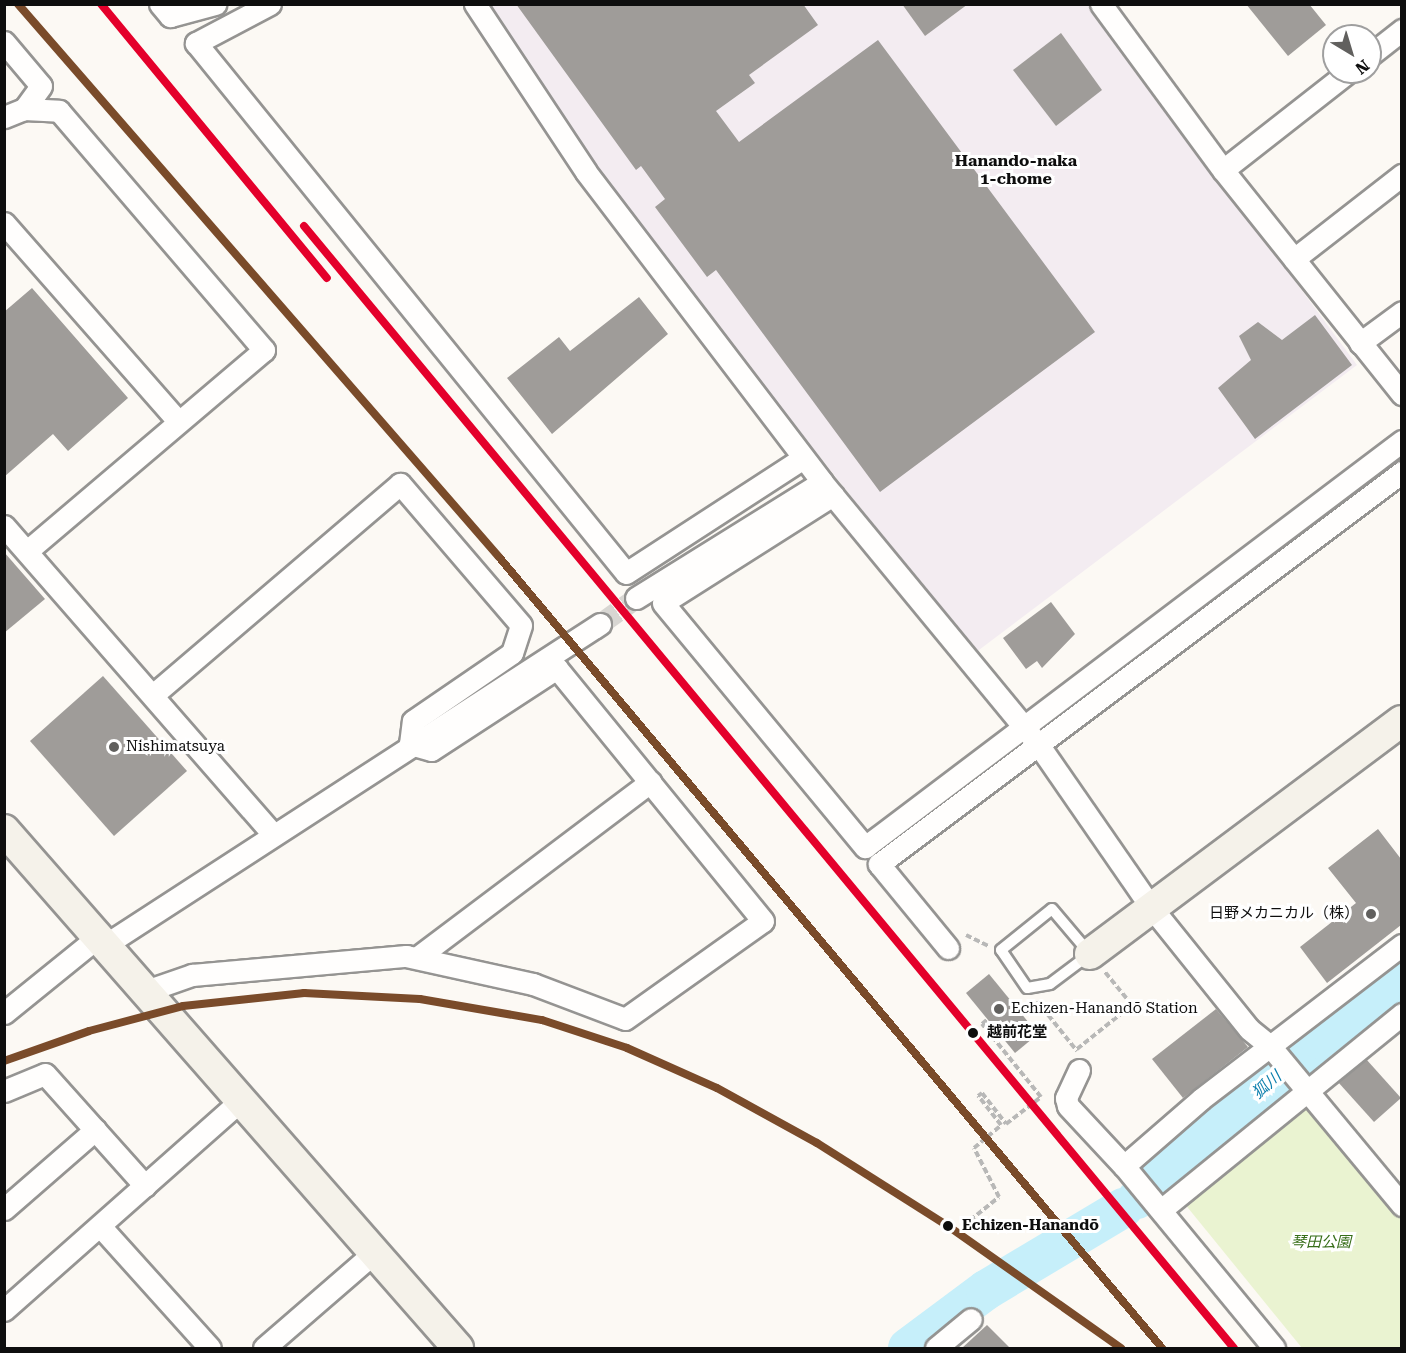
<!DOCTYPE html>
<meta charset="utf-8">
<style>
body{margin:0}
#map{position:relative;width:1406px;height:1353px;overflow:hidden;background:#fcf9f4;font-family:"Roboto Serif","Noto Sans JP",serif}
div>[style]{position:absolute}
.industrial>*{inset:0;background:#f3ecf1}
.green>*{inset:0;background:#eaf3d1}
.river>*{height:40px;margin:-20px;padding:0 20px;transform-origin:20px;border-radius:20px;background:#c6effa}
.building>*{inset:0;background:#9f9c99}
.street-tunnel>*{height:21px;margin-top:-10.5px;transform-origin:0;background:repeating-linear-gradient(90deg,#d8d6d2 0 21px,transparent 0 31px)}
.path>*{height:4px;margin-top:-2px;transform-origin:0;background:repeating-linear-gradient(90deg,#b8b8b7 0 6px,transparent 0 9px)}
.roads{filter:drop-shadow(2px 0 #959492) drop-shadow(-2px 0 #959492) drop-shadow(0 2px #959492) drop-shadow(0 -2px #959492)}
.lane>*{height:10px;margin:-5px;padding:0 5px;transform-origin:5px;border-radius:5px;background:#fffefd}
.street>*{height:21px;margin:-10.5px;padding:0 10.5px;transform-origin:10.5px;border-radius:10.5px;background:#fffefd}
.secondary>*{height:30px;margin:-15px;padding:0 15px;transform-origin:15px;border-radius:15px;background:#f5f2ea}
.rail-1>*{height:8px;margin:-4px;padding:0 4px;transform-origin:4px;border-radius:4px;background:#7a4b2a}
.rail-2>*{height:8px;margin:-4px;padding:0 4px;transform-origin:4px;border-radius:4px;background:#e4002b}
.dots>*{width:16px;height:16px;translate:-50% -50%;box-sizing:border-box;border:3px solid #fff;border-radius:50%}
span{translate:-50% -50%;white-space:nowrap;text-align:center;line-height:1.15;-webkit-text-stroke:6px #fff;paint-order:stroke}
.poi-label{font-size:15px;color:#0e0e0e}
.left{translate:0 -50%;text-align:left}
.right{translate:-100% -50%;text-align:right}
.stop-label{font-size:15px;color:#0e0e0e;font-weight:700}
.park-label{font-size:15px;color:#366d18;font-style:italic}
.neighbourhood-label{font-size:16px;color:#0e0e0e;font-weight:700}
.water-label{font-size:16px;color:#0b7fad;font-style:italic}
.frame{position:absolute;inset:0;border:6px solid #0e0e0e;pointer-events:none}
.north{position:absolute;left:1322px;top:24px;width:60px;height:60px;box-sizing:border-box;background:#fff;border:2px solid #9f9f9f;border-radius:50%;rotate:142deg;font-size:16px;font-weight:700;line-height:24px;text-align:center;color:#0e0e0e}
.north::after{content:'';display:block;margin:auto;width:21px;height:27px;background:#61605e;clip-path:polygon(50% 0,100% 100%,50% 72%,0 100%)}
</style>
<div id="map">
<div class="industrial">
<div style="clip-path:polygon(486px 5px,1091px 5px,1357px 365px,975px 653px,597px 175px)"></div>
</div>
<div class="green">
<div style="clip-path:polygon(1308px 1101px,1401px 1214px,1401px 1348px,1302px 1348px,1184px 1203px)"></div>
</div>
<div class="river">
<div style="left:1137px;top:1199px;width:243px;rotate:-41.2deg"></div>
<div style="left:1320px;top:1039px;width:103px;rotate:-37.1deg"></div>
<div style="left:908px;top:1348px;width:97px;rotate:-36.6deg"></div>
<div style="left:986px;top:1290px;width:160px;rotate:-30.9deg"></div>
</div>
<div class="building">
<div style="clip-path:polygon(516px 4px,803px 4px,818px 25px,749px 75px,755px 83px,716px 111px,739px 142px,878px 40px,1095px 332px,880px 492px,716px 270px,707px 277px,655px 207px,665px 199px,641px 166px,636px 170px)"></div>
<div style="clip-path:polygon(902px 4px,968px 4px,925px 36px)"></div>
<div style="clip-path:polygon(1246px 4px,1309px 4px,1326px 25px,1288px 56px)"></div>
<div style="clip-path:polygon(1061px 33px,1102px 90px,1056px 126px,1013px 70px)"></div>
<div style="clip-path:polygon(32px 288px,128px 398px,68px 451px,53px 434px,4px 477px,4px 312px)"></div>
<div style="clip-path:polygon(639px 297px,668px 334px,552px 434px,507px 378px,559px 337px,570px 351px)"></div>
<div style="clip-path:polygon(1315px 315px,1352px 365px,1255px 439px,1218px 388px,1251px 360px,1239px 336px,1258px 322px,1282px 340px)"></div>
<div style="clip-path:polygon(4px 552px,45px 599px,4px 633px)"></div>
<div style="clip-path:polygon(1051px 602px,1075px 634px,1042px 668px,1037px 661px,1026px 669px,1003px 638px)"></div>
<div style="clip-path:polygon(103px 676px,187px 771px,114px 836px,30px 741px)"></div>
<div style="clip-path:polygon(1378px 829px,1401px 859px,1401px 925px,1327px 983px,1300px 947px,1356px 903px,1328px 868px)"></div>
<div style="clip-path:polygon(989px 974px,1038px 1034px,1015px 1053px,966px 993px)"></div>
<div style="clip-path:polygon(1216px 1009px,1248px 1047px,1183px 1098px,1152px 1059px)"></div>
<div style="clip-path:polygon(1366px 1059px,1401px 1098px,1374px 1122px,1338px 1082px)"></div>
<div style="clip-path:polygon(987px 1325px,1010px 1348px,962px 1348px)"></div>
</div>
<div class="street-tunnel">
<div style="left:600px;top:624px;width:44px;rotate:-35.8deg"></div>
</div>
<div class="path">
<div style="left:966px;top:935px;width:25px;rotate:26deg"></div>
<div style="left:1037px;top:1001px;width:64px;rotate:51.3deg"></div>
<div style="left:1077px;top:1049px;width:70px;rotate:-38.7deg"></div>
<div style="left:1132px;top:1005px;width:43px;rotate:-129.3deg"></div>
<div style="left:982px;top:1093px;width:39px;rotate:52deg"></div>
<div style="left:1006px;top:1124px;width:44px;rotate:-37.6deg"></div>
<div style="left:1041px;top:1097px;width:94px;rotate:-128.9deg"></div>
<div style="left:982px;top:1024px;width:8px;rotate:-40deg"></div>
<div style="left:963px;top:1226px;width:46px;rotate:-38.9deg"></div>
<div style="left:999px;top:1197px;width:55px;rotate:-117deg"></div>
<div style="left:974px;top:1148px;width:35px;rotate:-40deg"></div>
<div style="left:1001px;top:1125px;width:37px;rotate:-128deg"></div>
<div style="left:978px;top:1096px;width:5px;rotate:-37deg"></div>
</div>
<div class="roads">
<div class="lane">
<div style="left:1052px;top:909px;width:59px;rotate:49.8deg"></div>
<div style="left:1090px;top:954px;width:50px;rotate:143.1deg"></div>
<div style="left:1050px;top:984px;width:23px;rotate:170deg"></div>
<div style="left:1027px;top:988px;width:46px;rotate:-124.4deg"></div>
<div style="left:1001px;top:950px;width:65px;rotate:-38.8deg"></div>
</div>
<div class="street">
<div style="left:160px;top:4px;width:16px;rotate:50deg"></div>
<div style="left:170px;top:16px;width:47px;rotate:-14.9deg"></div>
<div style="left:270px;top:4px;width:84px;rotate:152.2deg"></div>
<div style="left:196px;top:43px;width:682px;rotate:50.95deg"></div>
<div style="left:626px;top:573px;width:211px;rotate:-33deg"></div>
<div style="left:475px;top:4px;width:201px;rotate:56.5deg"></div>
<div style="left:586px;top:172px;width:390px;rotate:52.7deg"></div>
<div style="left:822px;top:482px;width:340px;rotate:50.5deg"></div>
<div style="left:1038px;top:744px;width:198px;rotate:55.3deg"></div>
<div style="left:1151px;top:907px;width:156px;rotate:51.2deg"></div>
<div style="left:1249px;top:1029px;width:27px;rotate:39deg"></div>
<div style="left:1270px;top:1046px;width:207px;rotate:50.3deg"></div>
<div style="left:1101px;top:4px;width:206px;rotate:53.7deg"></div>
<div style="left:1223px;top:170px;width:287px;rotate:51.4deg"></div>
<div style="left:4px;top:42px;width:57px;rotate:49.9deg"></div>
<div style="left:41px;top:86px;width:29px;rotate:126deg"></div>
<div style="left:24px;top:109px;width:22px;rotate:158deg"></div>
<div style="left:1370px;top:55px;width:41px;rotate:-38deg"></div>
<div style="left:24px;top:109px;width:35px;rotate:3deg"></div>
<div style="left:59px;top:111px;width:315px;rotate:49.4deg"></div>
<div style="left:264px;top:350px;width:311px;rotate:139.7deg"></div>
<div style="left:1223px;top:170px;width:159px;rotate:-38.1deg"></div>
<div style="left:4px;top:223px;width:262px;rotate:48.7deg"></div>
<div style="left:1294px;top:259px;width:137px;rotate:-37.9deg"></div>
<div style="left:1360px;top:343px;width:52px;rotate:-36.4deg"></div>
<div style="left:833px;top:495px;width:201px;rotate:147.6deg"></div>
<div style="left:663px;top:603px;width:317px;rotate:50.4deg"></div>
<div style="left:865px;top:847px;width:673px;rotate:-37.09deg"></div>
<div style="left:4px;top:526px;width:409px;rotate:48.9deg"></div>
<div style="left:636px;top:598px;width:219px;rotate:-31.9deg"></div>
<div style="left:105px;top:945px;width:590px;rotate:-32.96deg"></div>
<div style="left:948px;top:948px;width:109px;rotate:-129.4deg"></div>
<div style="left:879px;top:864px;width:654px;rotate:-36.85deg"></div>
<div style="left:418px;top:957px;width:291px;rotate:-37deg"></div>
<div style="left:146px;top:991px;width:49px;rotate:-19.2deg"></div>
<div style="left:192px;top:975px;width:215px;rotate:-5.1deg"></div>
<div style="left:406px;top:956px;width:130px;rotate:12.4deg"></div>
<div style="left:533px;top:984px;width:98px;rotate:20.8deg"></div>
<div style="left:625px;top:1019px;width:169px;rotate:-35.4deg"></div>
<div style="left:763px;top:921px;width:326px;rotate:-129.2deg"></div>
<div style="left:557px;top:668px;width:150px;rotate:146.9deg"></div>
<div style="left:431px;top:750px;width:22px;rotate:-164deg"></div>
<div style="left:410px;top:744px;width:23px;rotate:-83deg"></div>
<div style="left:413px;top:721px;width:120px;rotate:-34.5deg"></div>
<div style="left:512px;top:653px;width:29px;rotate:-72deg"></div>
<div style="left:521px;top:625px;width:186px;rotate:-130.6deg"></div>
<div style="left:400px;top:484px;width:325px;rotate:139.5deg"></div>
<div style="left:4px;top:1013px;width:121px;rotate:-39deg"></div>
<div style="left:1079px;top:1070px;width:31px;rotate:115deg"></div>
<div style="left:1066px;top:1098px;width:8px;rotate:76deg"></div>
<div style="left:1068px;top:1106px;width:82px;rotate:47deg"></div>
<div style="left:1124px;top:1166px;width:102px;rotate:-41deg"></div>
<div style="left:1201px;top:1099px;width:253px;rotate:-37.5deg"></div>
<div style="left:4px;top:1091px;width:44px;rotate:-22.5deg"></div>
<div style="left:45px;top:1074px;width:150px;rotate:48.2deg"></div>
<div style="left:1124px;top:1166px;width:236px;rotate:50.5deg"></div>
<div style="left:4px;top:1209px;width:121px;rotate:-41deg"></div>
<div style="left:1161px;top:1210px;width:311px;rotate:-39.1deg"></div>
<div style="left:100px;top:1226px;width:164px;rotate:48deg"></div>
<div style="left:4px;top:1310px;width:317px;rotate:-41.5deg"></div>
<div style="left:264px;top:1348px;width:147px;rotate:-40.9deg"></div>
<div style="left:936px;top:1348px;width:45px;rotate:-39.6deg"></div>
</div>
<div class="secondary">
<div style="left:4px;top:830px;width:689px;rotate:48.77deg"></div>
<div style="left:1090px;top:954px;width:389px;rotate:-36.8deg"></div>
</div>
</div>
<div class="rail-1">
<div style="left:18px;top:4px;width:733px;rotate:48.98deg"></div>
<div style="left:499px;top:557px;width:1032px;rotate:50.03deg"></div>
<div style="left:4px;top:1061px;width:90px;rotate:-19.4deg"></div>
<div style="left:89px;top:1031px;width:97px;rotate:-14.9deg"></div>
<div style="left:183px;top:1006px;width:122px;rotate:-6.1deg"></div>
<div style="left:304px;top:993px;width:116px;rotate:3deg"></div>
<div style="left:420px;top:999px;width:124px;rotate:9.8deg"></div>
<div style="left:542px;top:1020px;width:89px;rotate:18.2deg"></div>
<div style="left:627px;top:1048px;width:98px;rotate:24deg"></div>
<div style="left:717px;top:1088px;width:114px;rotate:28.8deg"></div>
<div style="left:817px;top:1143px;width:155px;rotate:32.4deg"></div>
<div style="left:948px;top:1226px;width:212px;rotate:35.2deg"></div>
</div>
<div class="rail-2">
<div style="left:101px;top:4px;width:355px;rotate:50.5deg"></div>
<div style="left:304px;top:226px;width:1457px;rotate:50.35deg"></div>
</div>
<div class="dots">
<div style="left:114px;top:747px;background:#61605e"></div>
<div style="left:1371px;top:914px;background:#61605e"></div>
<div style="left:999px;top:1009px;background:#61605e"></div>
<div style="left:973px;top:1033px;background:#0e0e0e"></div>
<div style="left:948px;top:1226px;background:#0e0e0e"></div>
</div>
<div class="poi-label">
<span class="left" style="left:126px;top:747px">Nishimatsuya</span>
<span class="right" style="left:1359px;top:914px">日野メカニカル（株）</span>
<span class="left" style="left:1011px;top:1009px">Echizen-Hanandō Station</span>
</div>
<div class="stop-label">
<span class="left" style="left:987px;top:1033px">越前花堂</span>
<span class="left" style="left:962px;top:1226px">Echizen-Hanandō</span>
</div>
<div class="park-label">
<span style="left:1321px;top:1243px">琴田公園</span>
</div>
<div class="neighbourhood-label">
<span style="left:1016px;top:170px">Hanando-naka<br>1-chome</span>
</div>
<div class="water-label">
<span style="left:1267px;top:1085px;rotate:-41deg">狐川</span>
</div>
<div class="frame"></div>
<div class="north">N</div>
</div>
